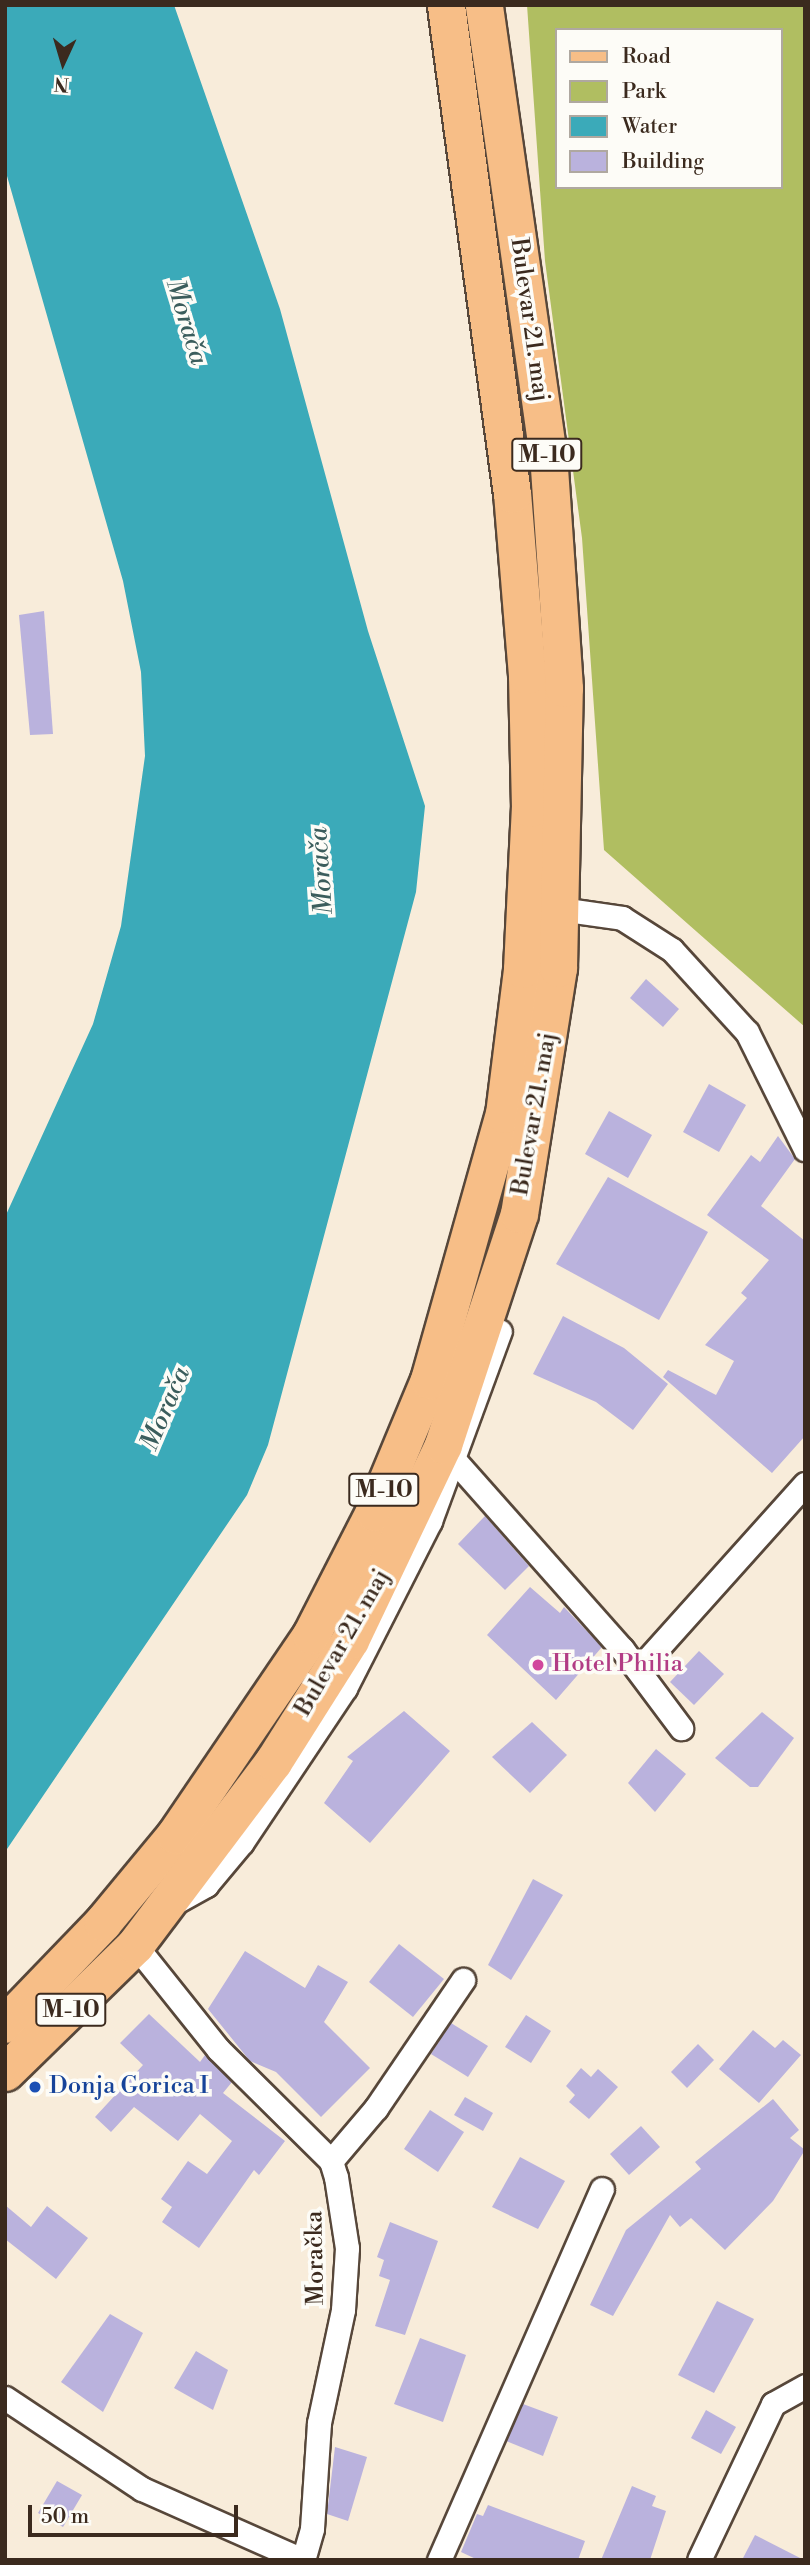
<!DOCTYPE html>
<meta charset="utf-8">
<style>
body{margin:0}
#map{position:relative;width:810px;height:2565px;overflow:hidden;background:#f8ecda;font-family:"Libre Bodoni",serif}
div>[style]{position:absolute}
.green>*{inset:0;background:#b0be61}
.water>*{inset:0;background:#3baab9}
.building>*{inset:0;background:#bab2dd}
.roads{filter:drop-shadow(2px 0 #57473a) drop-shadow(-2px 0 #57473a) drop-shadow(0 2px #57473a) drop-shadow(0 -2px #57473a)}
.street>*{height:23px;margin:-11.5px;padding:0 11.5px;transform-origin:11.5px;border-radius:11.5px;background:#fff}
.primary>*{height:37px;margin:-18.5px;padding:0 18.5px;transform-origin:18.5px;border-radius:18.5px;background:#f7be87}
.dots>*{width:19px;height:19px;translate:-50% -50%;box-sizing:border-box;border:4px solid #fdfcf7;border-radius:50%}
span{translate:-50% -50%;white-space:nowrap;text-align:center;line-height:1.15;-webkit-text-stroke:7px #fdfcf7;paint-order:stroke}
.shield-label span{padding:2px 5px;background:#fdfcf7;border:2px solid;border-radius:5px;-webkit-text-stroke-width:0}
.shield-label{font-size:23px;color:#3b2a1e;font-weight:700}
.street-label{font-size:24px;color:#3b2a1e}
.hotel-label{font-size:24px;color:#b23c85}
.left{translate:0 -50%;text-align:left}
.transit-label{font-size:24px;color:#164399}
.water-label{font-size:26px;color:#3b5d5c;font-style:italic}
.frame{position:absolute;inset:0;border:7px solid #3b2a1e;pointer-events:none}
.legend{position:absolute;left:555px;top:28px;width:228px;height:161px;box-sizing:border-box;background:#fdfcf7;border:2px solid #afa8a0;margin:0;padding:9px 12px;list-style:none;font-size:21px;color:#3b2a1e}
.legend li{display:flex;align-items:center;gap:14px;height:35px}
.legend b{width:35px;border:2px solid #afa8a0}
.north{position:absolute;left:28px;top:28px;width:70px;height:70px;-webkit-text-stroke:5px #fdfcf7;paint-order:stroke;rotate:184deg;font-size:19px;font-weight:700;line-height:28px;text-align:center;color:#3b2a1e}
.north::after{content:'';display:block;margin:auto;width:24px;height:32px;background:#3b2a1e;clip-path:polygon(50% 0,100% 100%,50% 72%,0 100%)}
.scale{position:absolute;left:28px;top:2505px;width:210px;height:32px;box-sizing:border-box;border:4px solid #3b2a1e;border-top:0;padding-left:9px;font-size:21px;line-height:24px;white-space:nowrap;color:#3b2a1e;-webkit-text-stroke:5px #fdfcf7;paint-order:stroke}
</style>
<div id="map">
<div class="green">
<div style="clip-path:polygon(evenodd,527px 5px,805px 5px,805px 1027px,604px 850px,582px 538px,545px 261px,527px 5px,556px 30px,780px 30px,780px 187px,556px 187px,556px 30px)"></div>
</div>
<div class="water">
<div style="clip-path:polygon(5px 5px,174px 5px,280px 309px,368px 631px,425px 806px,416px 892px,268px 1445px,247px 1495px,5px 1852px,5px 1217px,93px 1024px,121px 926px,145px 756px,141px 672px,123px 581px,5px 169px)"></div>
</div>
<div class="building">
<div style="clip-path:polygon(44px 611px,53px 734px,30px 735px,19px 615px)"></div>
<div style="clip-path:polygon(646px 979px,679px 1009px,663px 1027px,630px 998px)"></div>
<div style="clip-path:polygon(709px 1084px,746px 1105px,719px 1152px,683px 1132px)"></div>
<div style="clip-path:polygon(609px 1111px,652px 1135px,628px 1178px,585px 1154px)"></div>
<div style="clip-path:polygon(778px 1136px,795px 1159px,761px 1206px,805px 1241px,805px 1436px,772px 1473px,663px 1377px,668px 1370px,716px 1395px,734px 1361px,705px 1345px,747px 1298px,741px 1293px,769px 1260px,707px 1215px,751px 1155px,760px 1162px)"></div>
<div style="clip-path:polygon(608px 1177px,708px 1232px,659px 1320px,556px 1264px)"></div>
<div style="clip-path:polygon(563px 1316px,624px 1348px,668px 1384px,633px 1430px,596px 1402px,533px 1374px)"></div>
<div style="clip-path:polygon(485px 1516px,529px 1566px,505px 1590px,458px 1544px)"></div>
<div style="clip-path:polygon(530px 1587px,560px 1613px,564px 1607px,602px 1647px,556px 1700px,487px 1635px)"></div>
<div style="clip-path:polygon(699px 1651px,724px 1674px,694px 1705px,670px 1682px)"></div>
<div style="clip-path:polygon(404px 1711px,450px 1751px,370px 1843px,324px 1803px,353px 1761px,347px 1757px)"></div>
<div style="clip-path:polygon(762px 1712px,794px 1738px,758px 1787px,750px 1787px,715px 1758px)"></div>
<div style="clip-path:polygon(532px 1722px,567px 1755px,530px 1793px,492px 1757px)"></div>
<div style="clip-path:polygon(656px 1749px,686px 1774px,655px 1812px,628px 1783px)"></div>
<div style="clip-path:polygon(533px 1879px,563px 1895px,511px 1980px,488px 1965px)"></div>
<div style="clip-path:polygon(399px 1944px,444px 1979px,413px 2017px,369px 1982px)"></div>
<div style="clip-path:polygon(245px 1951px,305px 1988px,318px 1965px,348px 1982px,324px 2022px,370px 2068px,321px 2117px,276px 2072px,250px 2061px,208px 2009px)"></div>
<div style="clip-path:polygon(149px 2014px,200px 2062px,205px 2055px,232px 2082px,223px 2093px,285px 2141px,259px 2175px,254px 2170px,199px 2248px,162px 2222px,172px 2207px,161px 2199px,188px 2161px,207px 2174px,232px 2141px,200px 2114px,178px 2141px,134px 2107px,111px 2132px,95px 2117px,143px 2065px,120px 2043px)"></div>
<div style="clip-path:polygon(526px 2015px,551px 2031px,531px 2063px,505px 2047px)"></div>
<div style="clip-path:polygon(451px 2023px,488px 2046px,468px 2077px,431px 2054px)"></div>
<div style="clip-path:polygon(753px 2030px,775px 2048px,783px 2040px,801px 2055px,759px 2103px,719px 2069px)"></div>
<div style="clip-path:polygon(698px 2044px,714px 2060px,687px 2088px,671px 2072px)"></div>
<div style="clip-path:polygon(581px 2068px,591px 2077px,598px 2069px,618px 2087px,589px 2119px,569px 2102px,575px 2095px,566px 2086px)"></div>
<div style="clip-path:polygon(465px 2097px,493px 2113px,483px 2131px,454px 2115px)"></div>
<div style="clip-path:polygon(773px 2099px,799px 2130px,790px 2138px,805px 2150px,773px 2201px,725px 2250px,691px 2218px,680px 2227px,670px 2215px,613px 2316px,590px 2305px,626px 2230px,701px 2169px,695px 2162px)"></div>
<div style="clip-path:polygon(430px 2110px,464px 2132px,438px 2172px,404px 2149px)"></div>
<div style="clip-path:polygon(641px 2126px,660px 2147px,629px 2175px,610px 2154px)"></div>
<div style="clip-path:polygon(520px 2157px,565px 2181px,538px 2229px,492px 2207px)"></div>
<div style="clip-path:polygon(5px 2205px,31px 2227px,47px 2206px,88px 2238px,56px 2279px,5px 2239px)"></div>
<div style="clip-path:polygon(390px 2222px,438px 2241px,405px 2335px,375px 2326px,390px 2280px,379px 2276px,384px 2260px,377px 2257px)"></div>
<div style="clip-path:polygon(717px 2301px,754px 2319px,714px 2393px,678px 2375px)"></div>
<div style="clip-path:polygon(110px 2314px,143px 2333px,103px 2412px,61px 2382px)"></div>
<div style="clip-path:polygon(420px 2338px,466px 2355px,443px 2422px,394px 2404px)"></div>
<div style="clip-path:polygon(196px 2351px,228px 2370px,213px 2410px,174px 2388px)"></div>
<div style="clip-path:polygon(523px 2404px,558px 2417px,543px 2456px,506px 2441px)"></div>
<div style="clip-path:polygon(706px 2410px,736px 2427px,721px 2454px,691px 2438px)"></div>
<div style="clip-path:polygon(335px 2447px,367px 2457px,348px 2521px,327px 2514px)"></div>
<div style="clip-path:polygon(57px 2481px,82px 2495px,63px 2527px,38px 2513px)"></div>
<div style="clip-path:polygon(632px 2486px,656px 2496px,652px 2506px,666px 2511px,650px 2560px,601px 2560px)"></div>
<div style="clip-path:polygon(488px 2505px,585px 2541px,578px 2560px,478px 2560px,461px 2552px,477px 2514px,483px 2516px)"></div>
<div style="clip-path:polygon(755px 2535px,804px 2560px,742px 2560px)"></div>
</div>
<div class="roads">
<div class="street">
<div style="left:546px;top:907px;width:77px;rotate:8.2deg"></div>
<div style="left:622px;top:918px;width:59px;rotate:32.6deg"></div>
<div style="left:672px;top:950px;width:111px;rotate:47.6deg"></div>
<div style="left:747px;top:1032px;width:131px;rotate:63.6deg"></div>
<div style="left:448px;top:1453px;width:262px;rotate:48.4deg"></div>
<div style="left:622px;top:1649px;width:99px;rotate:53.2deg"></div>
<div style="left:638px;top:1670px;width:250px;rotate:-48.1deg"></div>
<div style="left:174px;top:1903px;width:37px;rotate:-29deg"></div>
<div style="left:206px;top:1885px;width:56px;rotate:-50.1deg"></div>
<div style="left:242px;top:1842px;width:185px;rotate:-56.2deg"></div>
<div style="left:345px;top:1688px;width:187px;rotate:-63deg"></div>
<div style="left:430px;top:1521px;width:202px;rotate:-69.8deg"></div>
<div style="left:135px;top:1945px;width:133px;rotate:51.4deg"></div>
<div style="left:218px;top:2049px;width:159px;rotate:44.7deg"></div>
<div style="left:331px;top:2161px;width:17px;rotate:73deg"></div>
<div style="left:336px;top:2177px;width:72px;rotate:81.2deg"></div>
<div style="left:347px;top:2248px;width:62px;rotate:93.7deg"></div>
<div style="left:343px;top:2310px;width:116px;rotate:102deg"></div>
<div style="left:319px;top:2423px;width:106px;rotate:93.8deg"></div>
<div style="left:312px;top:2529px;width:32px;rotate:106deg"></div>
<div style="left:331px;top:2161px;width:70px;rotate:-49.7deg"></div>
<div style="left:376px;top:2108px;width:155px;rotate:-55.8deg"></div>
<div style="left:5px;top:2398px;width:164px;rotate:33.6deg"></div>
<div style="left:142px;top:2489px;width:175px;rotate:23.9deg"></div>
<div style="left:439px;top:2560px;width:405px;rotate:-66.3deg"></div>
<div style="left:699px;top:2560px;width:173px;rotate:-64.6deg"></div>
<div style="left:773px;top:2404px;width:37px;rotate:-29deg"></div>
</div>
<div class="primary">
<div style="left:5px;top:2024px;width:141px;rotate:-46.1deg"></div>
<div style="left:103px;top:1922px;width:113px;rotate:-50.4deg"></div>
<div style="left:175px;top:1835px;width:242px;rotate:-55.8deg"></div>
<div style="left:311px;top:1635px;width:138px;rotate:-62.9deg"></div>
<div style="left:374px;top:1512px;width:143px;rotate:-67.4deg"></div>
<div style="left:429px;top:1380px;width:276px;rotate:-74.3deg"></div>
<div style="left:504px;top:1114px;width:146px;rotate:-82.9deg"></div>
<div style="left:522px;top:969px;width:161px;rotate:-87.2deg"></div>
<div style="left:530px;top:808px;width:133px;rotate:-91.3deg"></div>
<div style="left:527px;top:675px;width:182px;rotate:-94.7deg"></div>
<div style="left:512px;top:494px;width:493px;rotate:-97.7deg"></div>
<div style="left:5px;top:2072px;width:182px;rotate:-44.3deg"></div>
<div style="left:135px;top:1945px;width:229px;rotate:-53deg"></div>
<div style="left:273px;top:1762px;width:144px;rotate:-57.7deg"></div>
<div style="left:350px;top:1640px;width:216px;rotate:-64.5deg"></div>
<div style="left:443px;top:1445px;width:243px;rotate:-71.8deg"></div>
<div style="left:519px;top:1214px;width:249px;rotate:-81deg"></div>
<div style="left:558px;top:968px;width:280px;rotate:-88.8deg"></div>
<div style="left:564px;top:688px;width:233px;rotate:-93.9deg"></div>
<div style="left:548px;top:456px;width:456px;rotate:-98.1deg"></div>
</div>
</div>
<div class="dots">
<div style="left:538px;top:1665px;background:#d1479c"></div>
<div style="left:35px;top:2087px;background:#1a4fb4"></div>
</div>
<div class="shield-label">
<span style="left:547px;top:455px">M-10</span>
<span style="left:384px;top:1490px">M-10</span>
<span style="left:71px;top:2010px">M-10</span>
</div>
<div class="street-label">
<span style="left:529px;top:320px;rotate:82deg">Bulevar 21. maj</span>
<span style="left:535px;top:1114px;rotate:-80deg">Bulevar 21. maj</span>
<span style="left:343px;top:1643px;rotate:-60deg">Bulevar 21. maj</span>
<span style="left:316px;top:2258px;rotate:-91deg">Moračka</span>
</div>
<div class="hotel-label">
<span class="left" style="left:552px;top:1665px">Hotel Philia</span>
</div>
<div class="transit-label">
<span class="left" style="left:49px;top:2087px">Donja Gorica I</span>
</div>
<div class="water-label">
<span style="left:186px;top:322px;rotate:73deg">Morača</span>
<span style="left:322px;top:871px;rotate:-94deg">Morača</span>
<span style="left:166px;top:1409px;rotate:-67deg">Morača</span>
</div>
<div class="frame"></div>
<ul class="legend">
<li><b style="height:9px;background:#f7be87"></b>Road</li>
<li><b style="height:19px;background:#b0be61"></b>Park</li>
<li><b style="height:19px;background:#3baab9"></b>Water</li>
<li><b style="height:19px;background:#bab2dd"></b>Building</li>
</ul>
<div class="north">N</div>
<div class="scale">50 m</div>
</div>
